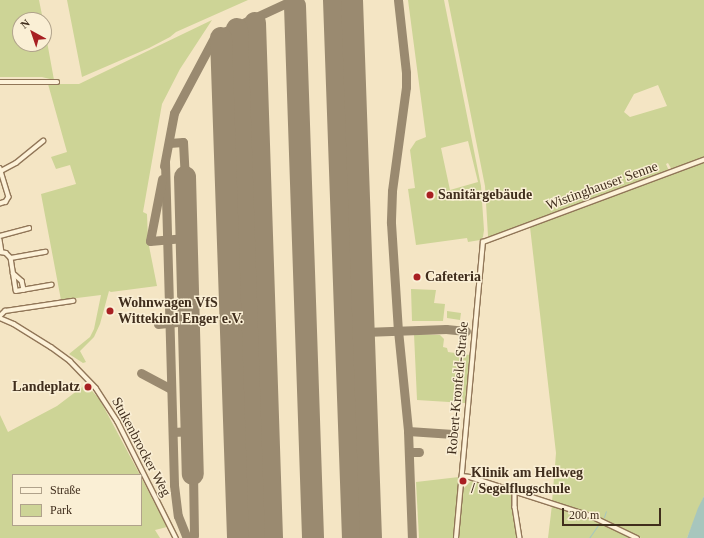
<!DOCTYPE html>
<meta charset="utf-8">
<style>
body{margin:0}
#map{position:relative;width:704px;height:538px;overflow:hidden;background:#f4e5c4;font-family:Georgia,serif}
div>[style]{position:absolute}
.green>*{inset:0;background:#cdd496}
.water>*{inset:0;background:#a7c6bd}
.stream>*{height:1px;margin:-0.5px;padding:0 0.5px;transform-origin:0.5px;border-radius:0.5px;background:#a7c6bd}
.taxiway>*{height:9px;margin:-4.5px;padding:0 4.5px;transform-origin:4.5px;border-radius:4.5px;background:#9a8a70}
.runway>*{height:22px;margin:-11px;padding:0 11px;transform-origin:11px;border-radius:11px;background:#9a8a70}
.roads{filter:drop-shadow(1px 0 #917658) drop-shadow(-1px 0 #917658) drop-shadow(0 1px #917658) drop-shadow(0 -1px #917658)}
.minor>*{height:3.5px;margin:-1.75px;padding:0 1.75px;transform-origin:1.75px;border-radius:1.75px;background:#fdf2d9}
.dots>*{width:11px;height:11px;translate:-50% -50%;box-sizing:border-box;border:2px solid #faefd5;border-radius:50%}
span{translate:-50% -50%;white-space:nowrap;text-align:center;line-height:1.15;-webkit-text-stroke:3px #faefd5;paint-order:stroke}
.street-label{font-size:14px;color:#402e1d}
.poi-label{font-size:14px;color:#402e1d;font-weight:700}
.left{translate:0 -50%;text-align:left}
.right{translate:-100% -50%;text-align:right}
.legend{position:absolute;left:12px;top:474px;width:130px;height:52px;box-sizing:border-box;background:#faefd5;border:1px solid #b0a28b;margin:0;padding:5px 7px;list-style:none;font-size:12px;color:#402e1d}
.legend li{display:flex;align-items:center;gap:8px;height:20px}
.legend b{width:20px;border:1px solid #b0a28b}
.north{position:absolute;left:12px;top:12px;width:40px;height:40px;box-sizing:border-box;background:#faefd5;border:1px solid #b0a28b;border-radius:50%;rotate:320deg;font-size:11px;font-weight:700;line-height:16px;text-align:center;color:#402e1d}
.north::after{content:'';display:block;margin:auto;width:14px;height:18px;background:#a82022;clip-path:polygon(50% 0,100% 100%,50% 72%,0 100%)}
.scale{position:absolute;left:562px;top:508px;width:99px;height:18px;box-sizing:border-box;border:2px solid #402e1d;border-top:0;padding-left:5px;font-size:12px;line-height:14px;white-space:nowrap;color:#402e1d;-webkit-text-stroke:3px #faefd5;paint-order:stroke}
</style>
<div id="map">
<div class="green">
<div style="clip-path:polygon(0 0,39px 0,43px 20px,20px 20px,20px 44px,44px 44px,44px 25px,54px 80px,42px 77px,0 77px)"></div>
<div style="clip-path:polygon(67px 0,248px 0,176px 32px,170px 37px,149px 48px,82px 77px)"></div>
<div style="clip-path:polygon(evenodd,408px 0,444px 0,481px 186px,484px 230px,483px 237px,480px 240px,468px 242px,467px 238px,416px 245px,408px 189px,415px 188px,410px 150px,416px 141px,426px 137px,408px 0,468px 141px,478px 182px,450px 190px,441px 148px,468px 141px)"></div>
<div style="clip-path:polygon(evenodd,448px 0,704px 0,704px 158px,672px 170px,668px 163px,666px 164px,669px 171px,492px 236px,488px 236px,485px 186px,448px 0,658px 85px,667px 106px,630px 117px,624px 112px,634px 94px,658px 85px)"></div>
<div style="clip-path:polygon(212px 20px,180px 69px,162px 104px,143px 212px,147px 214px,148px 241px,157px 286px,111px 292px,109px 291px,100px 324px,94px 337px,80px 351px,86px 362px,83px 363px,69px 354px,90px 337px,94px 329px,101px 295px,61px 300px,41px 194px,76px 184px,70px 165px,56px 169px,51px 157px,67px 152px,48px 84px,79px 84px)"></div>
<div style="clip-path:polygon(704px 162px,704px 496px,687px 538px,641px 538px,601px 519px,552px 502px,556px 453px,530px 227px)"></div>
<div style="clip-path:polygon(411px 289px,436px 290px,434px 303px,445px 304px,443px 321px,412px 321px)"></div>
<div style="clip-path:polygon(447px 311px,461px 313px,460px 320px,447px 318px)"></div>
<div style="clip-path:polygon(414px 334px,440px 335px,444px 339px,443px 347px,447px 348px,448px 352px,470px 355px,465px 403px,417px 400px)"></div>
<div style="clip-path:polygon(86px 384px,100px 400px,140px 475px,13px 475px,13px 525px,141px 525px,141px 477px,167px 527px,155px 530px,160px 538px,0 538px,0 415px,8px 432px,57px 406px)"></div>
<div style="clip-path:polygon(459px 477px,453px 538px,419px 538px,416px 482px)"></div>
<div style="clip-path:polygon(475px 480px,512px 492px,517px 538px,458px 538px,462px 494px,464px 488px,471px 481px)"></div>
<div style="clip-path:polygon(552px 505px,590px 517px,634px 538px,548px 538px)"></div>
</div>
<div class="water">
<div style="clip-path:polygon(704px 496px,704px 538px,687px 538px,698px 508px)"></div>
</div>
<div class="stream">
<div style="left:604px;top:517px;width:6px;rotate:-72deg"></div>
<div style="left:589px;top:538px;width:16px;rotate:-55deg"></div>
</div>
<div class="taxiway">
<div style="left:398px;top:0;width:73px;rotate:83.7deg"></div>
<div style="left:406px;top:73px;width:14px;rotate:90deg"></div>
<div style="left:406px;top:87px;width:105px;rotate:97.7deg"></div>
<div style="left:392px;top:191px;width:32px;rotate:92deg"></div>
<div style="left:391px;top:223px;width:107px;rotate:86.3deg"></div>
<div style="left:398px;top:330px;width:101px;rotate:84.3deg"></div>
<div style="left:408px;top:431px;width:107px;rotate:87.9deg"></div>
<div style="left:339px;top:119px;width:17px;rotate:-3deg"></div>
<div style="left:224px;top:129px;width:34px;rotate:-5deg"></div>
<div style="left:169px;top:143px;width:14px;rotate:-4deg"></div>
<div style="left:183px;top:142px;width:35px;rotate:87deg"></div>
<div style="left:165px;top:162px;width:323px;rotate:88.4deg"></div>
<div style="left:174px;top:485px;width:31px;rotate:83deg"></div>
<div style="left:178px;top:516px;width:24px;rotate:68deg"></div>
<div style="left:164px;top:166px;width:54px;rotate:-79.3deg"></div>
<div style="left:174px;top:113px;width:87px;rotate:-62deg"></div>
<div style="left:215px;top:36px;width:86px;rotate:-24.8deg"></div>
<div style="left:162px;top:179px;width:63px;rotate:101deg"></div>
<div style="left:150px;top:241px;width:36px;rotate:-5deg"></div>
<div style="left:158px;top:324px;width:31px;rotate:-6deg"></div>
<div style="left:364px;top:332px;width:82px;rotate:-2.1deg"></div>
<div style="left:446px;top:329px;width:20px;rotate:6deg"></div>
<div style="left:141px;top:373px;width:34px;rotate:28deg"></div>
<div style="left:408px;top:431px;width:45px;rotate:3.8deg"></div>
<div style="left:173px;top:432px;width:19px;rotate:-3deg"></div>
<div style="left:409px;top:452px;width:10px"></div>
<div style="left:351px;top:465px;width:17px;rotate:-3deg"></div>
<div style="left:193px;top:538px;width:3px;rotate:-72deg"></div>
<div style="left:194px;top:535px;width:61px;rotate:-90.9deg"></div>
</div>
<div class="runway">
<div style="left:334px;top:0;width:538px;rotate:87.98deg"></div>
<div style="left:352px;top:0;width:538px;rotate:87.98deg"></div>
<div style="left:295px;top:6px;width:532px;rotate:88.06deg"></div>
<div style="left:255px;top:23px;width:515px;rotate:88.11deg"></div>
<div style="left:237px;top:29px;width:509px;rotate:88.09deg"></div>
<div style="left:221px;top:38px;width:500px;rotate:88.05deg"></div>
<div style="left:185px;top:177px;width:297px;rotate:88.5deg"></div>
</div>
<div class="roads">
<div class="minor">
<div style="left:0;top:82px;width:57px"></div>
<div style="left:0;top:168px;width:30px;rotate:73deg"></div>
<div style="left:9px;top:197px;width:6px;rotate:121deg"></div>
<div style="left:6px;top:202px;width:6px;rotate:162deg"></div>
<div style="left:1px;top:171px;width:17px;rotate:-28deg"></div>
<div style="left:16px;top:163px;width:35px;rotate:-39deg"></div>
<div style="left:0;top:236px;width:30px;rotate:-15deg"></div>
<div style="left:0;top:240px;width:12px;rotate:81deg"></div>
<div style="left:0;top:252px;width:6px;rotate:9deg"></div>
<div style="left:6px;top:253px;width:7px;rotate:45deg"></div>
<div style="left:11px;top:258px;width:33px;rotate:81deg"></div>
<div style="left:16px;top:291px;width:36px;rotate:-10deg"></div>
<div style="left:11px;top:258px;width:35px;rotate:-10deg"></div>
<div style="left:13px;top:273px;width:12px;rotate:42deg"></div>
<div style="left:22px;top:281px;width:9px;rotate:77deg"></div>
<div style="left:0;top:316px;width:7px;rotate:-45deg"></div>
<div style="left:5px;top:311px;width:69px;rotate:-8.4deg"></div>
<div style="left:0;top:318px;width:15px;rotate:23deg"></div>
<div style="left:14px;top:324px;width:44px;rotate:31.9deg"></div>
<div style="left:51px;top:347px;width:24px;rotate:36deg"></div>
<div style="left:70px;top:361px;width:37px;rotate:46deg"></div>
<div style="left:96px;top:388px;width:40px;rotate:57.1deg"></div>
<div style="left:118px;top:422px;width:130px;rotate:63.4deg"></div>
<div style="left:462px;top:476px;width:8px;rotate:7deg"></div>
<div style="left:470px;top:477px;width:127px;rotate:17.9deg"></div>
<div style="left:591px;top:516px;width:51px;rotate:25.6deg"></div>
<div style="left:515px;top:491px;width:16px;rotate:90deg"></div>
<div style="left:515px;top:507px;width:31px;rotate:81deg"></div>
<div style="left:456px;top:538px;width:297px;rotate:-84.8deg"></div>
<div style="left:483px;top:242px;width:236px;rotate:-20.4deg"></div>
</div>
</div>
<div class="dots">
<div style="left:430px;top:195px;background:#a82022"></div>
<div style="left:417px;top:277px;background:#a82022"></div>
<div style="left:110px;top:311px;background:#a82022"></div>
<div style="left:88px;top:387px;background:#a82022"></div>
<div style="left:463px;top:481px;background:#a82022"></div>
</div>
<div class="street-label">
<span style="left:602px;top:186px;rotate:-20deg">Wistinghauser Senne</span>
<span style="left:458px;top:388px;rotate:-85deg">Robert-Kronfeld-Straße</span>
<span style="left:141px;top:447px;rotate:62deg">Stukenbrocker Weg</span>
</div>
<div class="poi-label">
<span class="left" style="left:438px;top:195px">Sanitärgebäude</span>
<span class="left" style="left:425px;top:277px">Cafeteria</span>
<span class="left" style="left:118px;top:311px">Wohnwagen VfS<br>Wittekind Enger e.V.</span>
<span class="right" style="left:80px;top:387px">Landeplatz</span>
<span class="left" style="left:471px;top:481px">Klinik am Hellweg<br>/ Segelflugschule</span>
</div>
<ul class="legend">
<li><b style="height:5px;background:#fdf2d9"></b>Straße</li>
<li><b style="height:11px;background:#cdd496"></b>Park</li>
</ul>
<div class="north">N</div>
<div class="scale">200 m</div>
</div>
